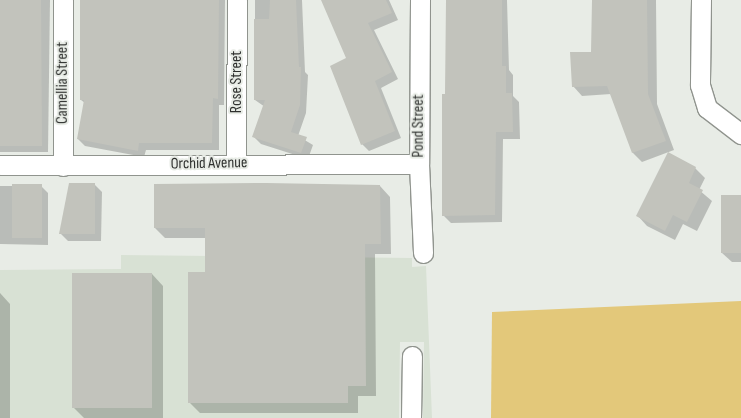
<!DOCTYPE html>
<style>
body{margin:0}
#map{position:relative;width:741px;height:418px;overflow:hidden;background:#e8ece6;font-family:"Sofia Sans Condensed",sans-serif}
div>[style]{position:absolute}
.built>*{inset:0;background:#d8e1d4}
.green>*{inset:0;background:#e3c87a}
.shadow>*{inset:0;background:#0003}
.building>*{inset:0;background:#c2c3bc}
.roads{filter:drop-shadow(1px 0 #90948e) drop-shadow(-1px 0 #90948e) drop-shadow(0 1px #90948e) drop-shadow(0 -1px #90948e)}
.street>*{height:19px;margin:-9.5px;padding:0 9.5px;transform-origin:9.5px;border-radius:9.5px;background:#fff}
span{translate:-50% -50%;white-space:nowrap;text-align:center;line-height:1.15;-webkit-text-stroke:4px #e8ece6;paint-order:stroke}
.street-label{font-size:16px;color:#2f312f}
</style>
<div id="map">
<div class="built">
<div style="clip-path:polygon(121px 255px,412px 258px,412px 267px,426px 266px,432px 418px,423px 418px,424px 342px,400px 342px,399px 418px,0 418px,0 270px,121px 269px)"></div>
</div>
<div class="green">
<div style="clip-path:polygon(741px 301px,741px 418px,491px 418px,492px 312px)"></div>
</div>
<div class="shadow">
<div style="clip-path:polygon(0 0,50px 0,48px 152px,0 152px)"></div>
<div style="clip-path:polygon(82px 0,225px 0,224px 105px,219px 105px,219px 150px,146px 150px,144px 157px,85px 146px,78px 139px,85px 103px,81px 100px)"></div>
<div style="clip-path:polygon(255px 0,302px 0,305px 72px,308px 75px,306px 113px,298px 136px,313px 145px,308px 159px,261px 144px,254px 137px,265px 107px,255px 100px)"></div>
<div style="clip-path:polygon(323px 0,389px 0,398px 20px,374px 30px,398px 79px,381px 88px,401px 138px,369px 151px,362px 144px,348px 58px)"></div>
<div style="clip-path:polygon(447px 0,507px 0,509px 70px,513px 75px,513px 96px,519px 102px,520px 139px,503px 139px,502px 222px,451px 223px,444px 216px)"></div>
<div style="clip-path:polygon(593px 0,656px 0,657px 104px,674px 150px,642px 162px,633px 153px,611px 94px,582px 96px,573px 86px,592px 53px)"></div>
<div style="clip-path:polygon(695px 168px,705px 178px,699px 190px,712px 201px,697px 231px,683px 224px,675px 240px,647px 226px,638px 216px)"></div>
<div style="clip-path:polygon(95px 185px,102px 192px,101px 241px,68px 241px,61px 234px)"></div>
<div style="clip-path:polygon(0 186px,41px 186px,48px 193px,48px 245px,0 244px)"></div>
<div style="clip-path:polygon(380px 186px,390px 197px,391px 254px,375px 254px,376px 396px,358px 396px,358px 413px,200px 413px,190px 403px,206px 273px,206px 238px,165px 238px,155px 228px)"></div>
<div style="clip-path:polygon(741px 197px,741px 262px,732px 262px,722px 253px)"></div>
<div style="clip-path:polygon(152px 274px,163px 286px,163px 418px,84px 418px,73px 407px)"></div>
<div style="clip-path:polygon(0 293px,10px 304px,10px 418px,0 418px)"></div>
</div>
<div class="building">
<div style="clip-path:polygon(0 0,41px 0,42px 146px,0 146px)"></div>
<div style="clip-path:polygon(80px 0,219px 0,218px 99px,213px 98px,212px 143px,139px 143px,138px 151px,77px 139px,84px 100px,80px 100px)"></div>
<div style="clip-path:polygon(270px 0,296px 0,299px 67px,301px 67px,300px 105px,291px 132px,307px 137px,301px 153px,252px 137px,265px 100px,254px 100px,254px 19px,269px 19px)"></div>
<div style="clip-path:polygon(321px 0,386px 0,392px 13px,368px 23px,392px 72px,375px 81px,395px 131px,361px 145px,330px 66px,346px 58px)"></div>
<div style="clip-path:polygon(446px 0,502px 0,502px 66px,506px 66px,506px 93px,512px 93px,513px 132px,496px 132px,495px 215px,442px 216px,442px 94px,445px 94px)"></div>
<div style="clip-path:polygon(592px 0,647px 0,648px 94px,666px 141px,632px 153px,607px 86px,572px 87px,570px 52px,591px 52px)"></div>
<div style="clip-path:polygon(668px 152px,696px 167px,689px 183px,703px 190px,687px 222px,673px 215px,665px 231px,636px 216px)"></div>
<div style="clip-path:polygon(69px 183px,95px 183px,95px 234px,59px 234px)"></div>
<div style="clip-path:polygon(266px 183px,380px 185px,381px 244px,365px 244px,366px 386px,348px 386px,348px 403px,188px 403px,188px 272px,205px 272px,205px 228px,154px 228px,154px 184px)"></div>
<div style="clip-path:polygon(12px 184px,42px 184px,42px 238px,12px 238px)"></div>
<div style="clip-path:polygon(721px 195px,741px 195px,741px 253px,721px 253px)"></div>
<div style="clip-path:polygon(72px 273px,152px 273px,152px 408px,72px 408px)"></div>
</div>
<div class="roads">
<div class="street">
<div style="left:420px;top:0;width:164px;rotate:90.3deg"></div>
<div style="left:419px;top:164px;width:89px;rotate:87.4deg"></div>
<div style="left:701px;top:0;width:85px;rotate:90.7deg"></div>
<div style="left:700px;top:85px;width:24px;rotate:73deg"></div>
<div style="left:707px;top:108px;width:43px;rotate:37.4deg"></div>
<div style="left:236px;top:164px;width:164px;rotate:-89.7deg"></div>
<div style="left:0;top:165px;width:419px;rotate:-0.1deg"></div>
<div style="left:63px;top:166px;width:166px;rotate:-90deg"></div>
<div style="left:411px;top:418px;width:62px;rotate:-89.1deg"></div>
</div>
</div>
<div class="street-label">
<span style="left:237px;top:82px;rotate:-90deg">Rose Street</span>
<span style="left:63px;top:83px;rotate:-90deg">Camellia Street</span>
<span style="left:419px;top:126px;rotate:-90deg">Pond Street</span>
<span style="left:209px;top:164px;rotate:-1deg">Orchid Avenue</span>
</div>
</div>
